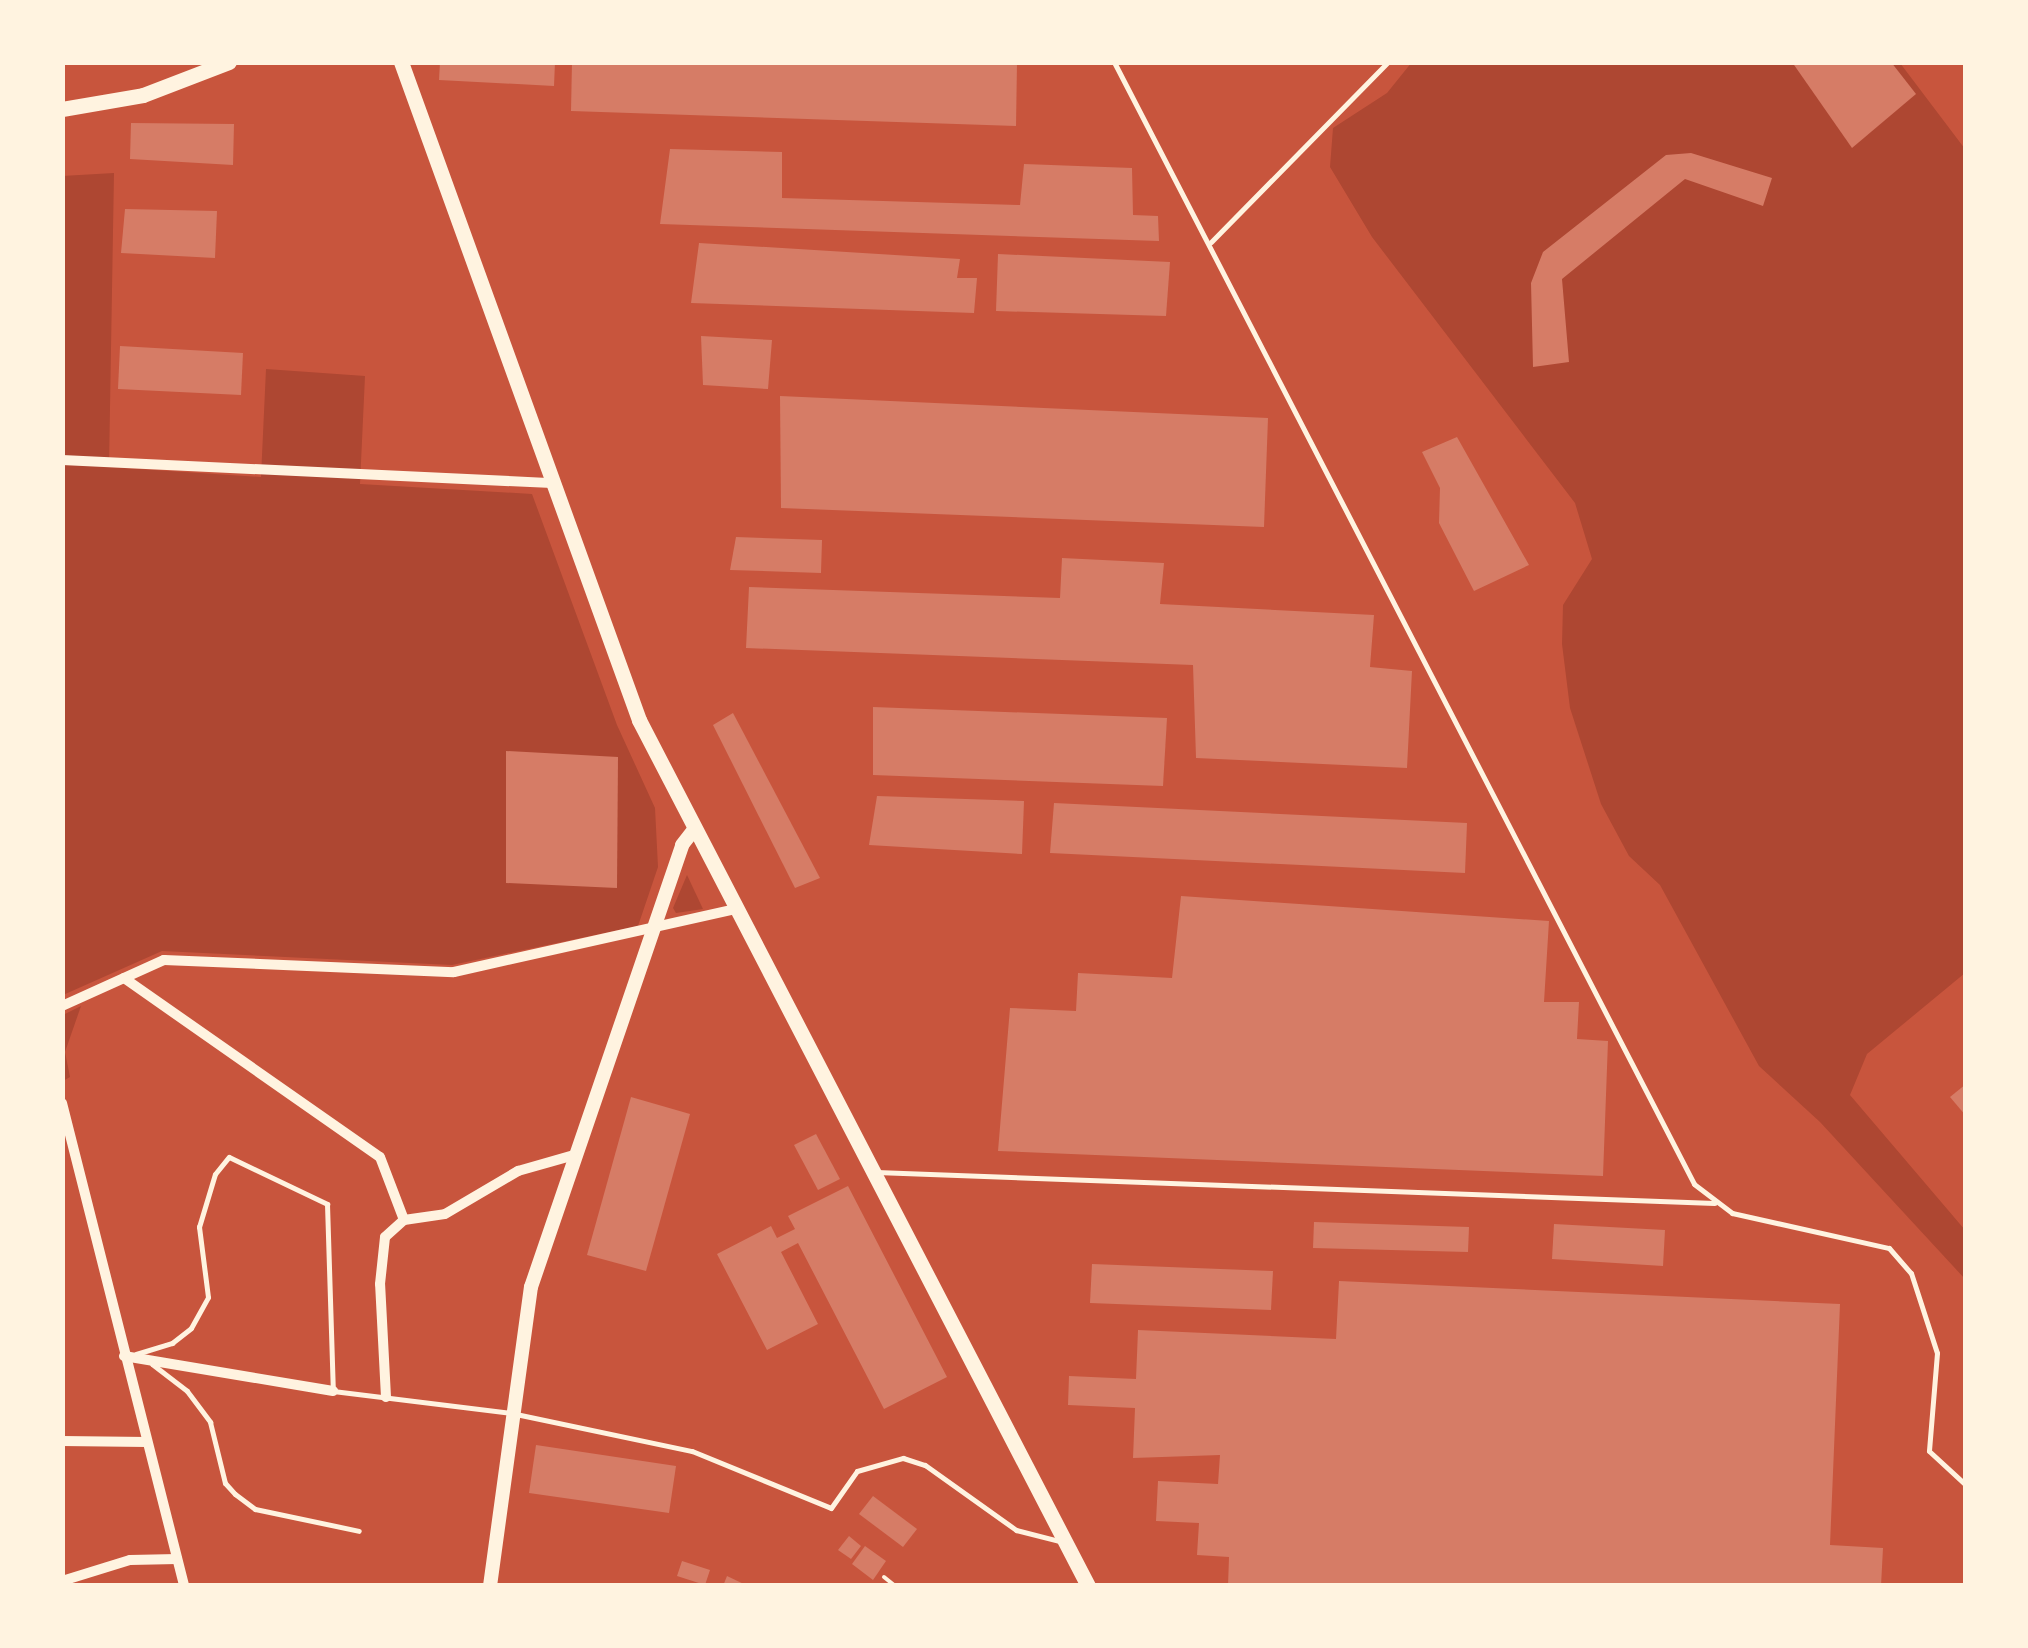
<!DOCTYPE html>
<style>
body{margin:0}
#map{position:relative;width:2028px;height:1648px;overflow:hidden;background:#c8553d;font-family:"DejaVu Sans",sans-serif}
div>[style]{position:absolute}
.green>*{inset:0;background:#ae4732}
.building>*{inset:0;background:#d67c66}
.path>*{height:4px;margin:-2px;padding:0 2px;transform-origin:2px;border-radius:2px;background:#fff3e0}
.service>*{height:5px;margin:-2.5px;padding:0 2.5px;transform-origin:2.5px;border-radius:2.5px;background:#fff3e0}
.minor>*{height:10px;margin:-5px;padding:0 5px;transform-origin:5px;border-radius:5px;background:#fff3e0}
.tertiary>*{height:14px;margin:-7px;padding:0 7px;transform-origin:7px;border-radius:7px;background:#fff3e0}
.secondary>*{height:15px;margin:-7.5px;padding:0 7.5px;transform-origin:7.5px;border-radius:7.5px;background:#fff3e0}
span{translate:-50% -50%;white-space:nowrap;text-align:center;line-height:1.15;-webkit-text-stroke:8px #fff3e0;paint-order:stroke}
.frame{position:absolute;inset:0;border:65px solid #fff3e0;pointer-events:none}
</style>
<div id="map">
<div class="green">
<div style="clip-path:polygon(1412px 62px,1900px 63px,1965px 149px,1965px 973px,1867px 1054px,1850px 1095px,1965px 1230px,1965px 1279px,1820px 1122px,1759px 1066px,1660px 885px,1629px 856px,1601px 804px,1570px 708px,1562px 644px,1563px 605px,1592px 559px,1575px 503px,1372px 237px,1330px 167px,1333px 128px,1387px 93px)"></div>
<div style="clip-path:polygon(114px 173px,109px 467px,261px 477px,266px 369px,365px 376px,360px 484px,532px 494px,617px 725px,655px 808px,658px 867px,638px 926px,452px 965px,162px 951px,63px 995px,62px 176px)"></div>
<div style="clip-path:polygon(687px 875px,703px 909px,676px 913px,673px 908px)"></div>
<div style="clip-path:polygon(81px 1006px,65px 1052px,70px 1077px,63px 1081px,63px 1015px)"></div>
</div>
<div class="building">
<div style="clip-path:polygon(440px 62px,555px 62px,554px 86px,439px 80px)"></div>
<div style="clip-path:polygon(572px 62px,1017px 62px,1016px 126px,571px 111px)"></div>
<div style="clip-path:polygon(1792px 62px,1891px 62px,1916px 94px,1852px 148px)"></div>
<div style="clip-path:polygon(131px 123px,234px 124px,233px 165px,130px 159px)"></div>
<div style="clip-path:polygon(670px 149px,782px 152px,782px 198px,1020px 205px,1024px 164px,1132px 168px,1133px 215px,1158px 216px,1159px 241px,660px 224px)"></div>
<div style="clip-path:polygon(1691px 153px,1772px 178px,1763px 206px,1685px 179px,1562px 279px,1569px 362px,1533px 367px,1531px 283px,1543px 252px,1666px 155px)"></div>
<div style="clip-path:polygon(125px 209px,217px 211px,215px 258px,121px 253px)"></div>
<div style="clip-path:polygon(699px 243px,960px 259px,957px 278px,977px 278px,974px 313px,691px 303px)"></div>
<div style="clip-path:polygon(998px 254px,1170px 262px,1166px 316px,996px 311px)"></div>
<div style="clip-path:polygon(701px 336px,772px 340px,768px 389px,703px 385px)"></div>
<div style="clip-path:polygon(120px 346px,243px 353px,241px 395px,118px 389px)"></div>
<div style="clip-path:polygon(780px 396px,1268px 418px,1264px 527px,781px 508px)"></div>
<div style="clip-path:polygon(1457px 437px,1529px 565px,1474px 591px,1439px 523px,1440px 488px,1422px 452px)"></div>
<div style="clip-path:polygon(736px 537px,822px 540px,821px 573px,730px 570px)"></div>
<div style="clip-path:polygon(1062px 558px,1164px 563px,1160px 604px,1374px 615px,1370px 667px,1412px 671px,1407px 768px,1196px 758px,1193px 665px,746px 648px,749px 587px,1060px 598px)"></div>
<div style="clip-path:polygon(873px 707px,1167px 718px,1163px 786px,873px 775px)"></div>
<div style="clip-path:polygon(733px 713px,820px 878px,795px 888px,713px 725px)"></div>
<div style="clip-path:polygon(506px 751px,618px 757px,617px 888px,506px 883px)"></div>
<div style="clip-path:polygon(877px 796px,1024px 801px,1022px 854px,869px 845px)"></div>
<div style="clip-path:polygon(1054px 803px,1467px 823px,1465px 873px,1050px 853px)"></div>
<div style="clip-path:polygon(1181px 896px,1549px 921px,1544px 1002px,1579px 1002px,1577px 1039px,1608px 1041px,1603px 1176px,998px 1151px,1010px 1008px,1076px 1011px,1078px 973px,1172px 978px)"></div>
<div style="clip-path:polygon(1966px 1084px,1966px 1116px,1950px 1097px)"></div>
<div style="clip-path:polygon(631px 1097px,690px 1114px,646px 1271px,587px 1255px)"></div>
<div style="clip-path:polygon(816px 1134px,840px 1179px,818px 1190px,794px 1145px)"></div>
<div style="clip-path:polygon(848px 1186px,947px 1377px,884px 1409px,798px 1243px,781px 1252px,818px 1324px,767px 1350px,717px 1254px,771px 1226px,777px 1238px,795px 1229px,788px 1216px)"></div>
<div style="clip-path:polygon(1314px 1222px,1469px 1227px,1468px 1252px,1313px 1248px)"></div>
<div style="clip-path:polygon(1554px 1224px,1665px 1230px,1663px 1266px,1552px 1259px)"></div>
<div style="clip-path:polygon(1092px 1264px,1273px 1271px,1271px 1310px,1090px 1303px)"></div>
<div style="clip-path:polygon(1339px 1281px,1840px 1304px,1830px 1545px,1883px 1548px,1881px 1586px,1228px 1586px,1229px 1557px,1197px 1555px,1199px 1523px,1156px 1521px,1158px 1481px,1218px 1484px,1220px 1455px,1133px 1458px,1135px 1408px,1068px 1405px,1069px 1376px,1136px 1379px,1138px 1330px,1336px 1339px)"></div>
<div style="clip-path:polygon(536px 1445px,676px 1466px,669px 1513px,529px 1493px)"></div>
<div style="clip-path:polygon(873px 1496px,917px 1529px,903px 1547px,859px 1514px)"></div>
<div style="clip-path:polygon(849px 1536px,861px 1546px,851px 1559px,838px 1550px)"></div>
<div style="clip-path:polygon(865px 1546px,886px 1561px,873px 1580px,852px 1564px)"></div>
<div style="clip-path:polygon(682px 1561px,710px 1570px,705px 1585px,677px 1576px)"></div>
<div style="clip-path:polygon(727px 1576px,748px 1586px,723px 1586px)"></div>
</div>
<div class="path">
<div style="left:884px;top:1577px;width:14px;rotate:39deg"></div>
</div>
<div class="service">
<div style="left:1114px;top:62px;width:1263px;rotate:62.66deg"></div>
<div style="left:1694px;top:1184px;width:48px;rotate:37.3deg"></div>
<div style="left:1732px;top:1213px;width:161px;rotate:12.6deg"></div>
<div style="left:1889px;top:1248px;width:33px;rotate:49deg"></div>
<div style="left:1911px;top:1273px;width:84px;rotate:72deg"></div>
<div style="left:1937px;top:1353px;width:98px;rotate:94.7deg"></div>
<div style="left:1929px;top:1451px;width:50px;rotate:42.6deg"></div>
<div style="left:1211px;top:242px;width:252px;rotate:-45.5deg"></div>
<div style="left:876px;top:1172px;width:839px;rotate:2.12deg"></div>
<div style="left:136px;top:1354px;width:38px;rotate:-17deg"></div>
<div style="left:172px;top:1343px;width:24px;rotate:-38deg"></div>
<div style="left:191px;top:1328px;width:35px;rotate:-61deg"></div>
<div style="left:208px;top:1297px;width:71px;rotate:-97.3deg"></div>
<div style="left:199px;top:1227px;width:55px;rotate:-73.2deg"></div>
<div style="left:215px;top:1174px;width:22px;rotate:-51deg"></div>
<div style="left:229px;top:1157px;width:109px;rotate:25.6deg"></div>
<div style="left:327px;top:1204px;width:187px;rotate:88.2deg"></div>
<div style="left:333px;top:1391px;width:179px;rotate:7deg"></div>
<div style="left:511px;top:1413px;width:185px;rotate:11.9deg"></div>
<div style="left:692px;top:1451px;width:150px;rotate:22.3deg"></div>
<div style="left:831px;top:1508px;width:45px;rotate:-54.9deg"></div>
<div style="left:857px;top:1471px;width:48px;rotate:-15.8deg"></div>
<div style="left:903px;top:1458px;width:23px;rotate:18deg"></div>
<div style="left:925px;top:1465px;width:112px;rotate:35.5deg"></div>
<div style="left:1016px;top:1530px;width:44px;rotate:14.3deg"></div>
<div style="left:152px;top:1364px;width:44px;rotate:37.6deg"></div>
<div style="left:187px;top:1391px;width:39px;rotate:53deg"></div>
<div style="left:210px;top:1422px;width:63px;rotate:76.2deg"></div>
<div style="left:225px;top:1483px;width:15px;rotate:48deg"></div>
<div style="left:235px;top:1494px;width:25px;rotate:37deg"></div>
<div style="left:255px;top:1509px;width:106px;rotate:11.9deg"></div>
</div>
<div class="minor">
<div style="left:62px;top:460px;width:491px;rotate:2.7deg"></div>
<div style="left:124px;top:978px;width:312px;rotate:35deg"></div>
<div style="left:380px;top:1157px;width:67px;rotate:69.1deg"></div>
<div style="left:62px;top:1006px;width:112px;rotate:-24.3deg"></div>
<div style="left:164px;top:960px;width:290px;rotate:2.4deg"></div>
<div style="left:454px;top:972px;width:288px;rotate:-12.6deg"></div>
<div style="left:62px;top:1103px;width:498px;rotate:75.8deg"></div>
<div style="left:124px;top:1356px;width:212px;rotate:9.5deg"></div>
<div style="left:386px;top:1397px;width:113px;rotate:-93deg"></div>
<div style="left:380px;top:1284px;width:47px;rotate:-83.9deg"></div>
<div style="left:385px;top:1237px;width:25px;rotate:-42deg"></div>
<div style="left:404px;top:1220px;width:41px;rotate:-8.3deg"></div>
<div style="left:445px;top:1214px;width:85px;rotate:-30.5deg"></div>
<div style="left:518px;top:1171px;width:58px;rotate:-15.9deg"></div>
<div style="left:62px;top:1441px;width:85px;rotate:0.7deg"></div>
<div style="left:62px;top:1581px;width:71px;rotate:-17.2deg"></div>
<div style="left:130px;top:1560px;width:47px;rotate:-1.2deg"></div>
</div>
<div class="tertiary">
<div style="left:490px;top:1586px;width:302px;rotate:-82.2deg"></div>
<div style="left:531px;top:1287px;width:467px;rotate:-71.1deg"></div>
<div style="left:682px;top:845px;width:18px;rotate:-52deg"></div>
</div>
<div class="secondary">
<div style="left:401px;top:62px;width:700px;rotate:70.11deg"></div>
<div style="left:639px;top:720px;width:975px;rotate:62.59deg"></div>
<div style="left:62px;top:109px;width:82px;rotate:-9.8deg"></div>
<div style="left:143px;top:95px;width:92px;rotate:-21deg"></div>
</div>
<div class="frame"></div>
</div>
